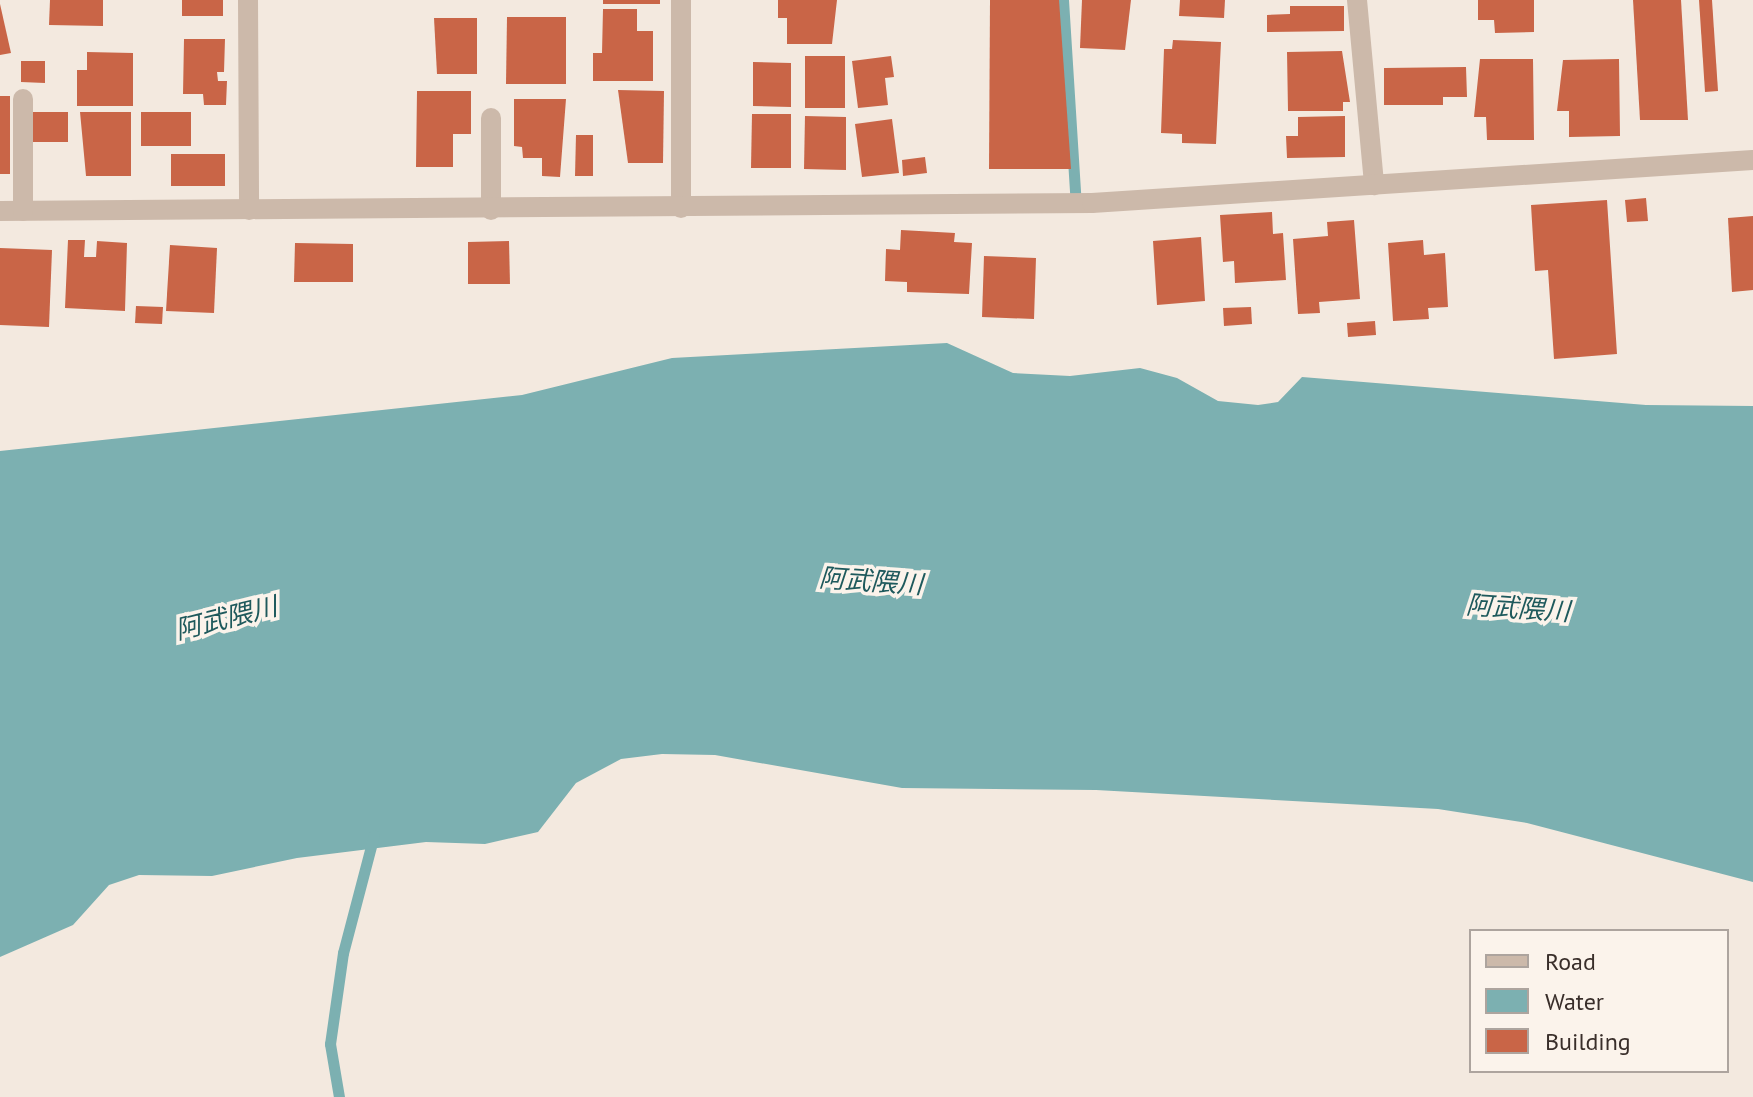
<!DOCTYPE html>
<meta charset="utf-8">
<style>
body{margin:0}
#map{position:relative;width:1753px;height:1097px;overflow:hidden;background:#f3e9df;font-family:"PT Sans","Noto Sans JP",sans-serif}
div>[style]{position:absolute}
.water>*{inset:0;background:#7cb0b1}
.stream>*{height:11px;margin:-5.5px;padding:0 5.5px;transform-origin:5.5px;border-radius:5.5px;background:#7cb0b1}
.building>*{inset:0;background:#c96547}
.minor>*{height:20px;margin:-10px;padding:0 10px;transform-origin:10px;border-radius:10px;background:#ccb9aa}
span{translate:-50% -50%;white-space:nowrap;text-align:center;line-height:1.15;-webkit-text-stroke:7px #fbf3eb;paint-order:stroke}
.water-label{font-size:26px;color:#1e595c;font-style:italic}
.legend{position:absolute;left:1469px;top:929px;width:260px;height:144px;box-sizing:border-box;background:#fbf3eb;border:2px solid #ada49e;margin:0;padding:10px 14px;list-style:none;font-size:24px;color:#392e2a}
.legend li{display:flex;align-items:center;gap:16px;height:40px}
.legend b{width:40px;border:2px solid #ada49e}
</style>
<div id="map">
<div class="water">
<div style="clip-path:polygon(947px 343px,1013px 373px,1070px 376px,1140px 368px,1177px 378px,1218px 401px,1258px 405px,1278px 402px,1302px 377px,1646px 405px,1753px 406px,1753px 882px,1527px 823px,1438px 809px,1096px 790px,902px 788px,715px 755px,662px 754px,621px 759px,576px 783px,538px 832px,485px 844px,426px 842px,297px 858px,212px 876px,139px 875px,109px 885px,73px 925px,0 957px,0 451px,522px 395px,672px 358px)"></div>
</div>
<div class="stream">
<div style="left:1063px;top:0;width:193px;rotate:86.4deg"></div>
<div style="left:339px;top:1097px;width:54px;rotate:-99.6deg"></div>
<div style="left:330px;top:1044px;width:92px;rotate:-81.9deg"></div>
<div style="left:343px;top:953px;width:122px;rotate:-75.3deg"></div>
</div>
<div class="building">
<div style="clip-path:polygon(50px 0,103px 0,103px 26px,49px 25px)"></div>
<div style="clip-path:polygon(182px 0,223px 0,223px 16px,182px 16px)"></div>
<div style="clip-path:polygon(603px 0,660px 0,660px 4px,603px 4px)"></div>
<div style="clip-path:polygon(778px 0,837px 0,832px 44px,787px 44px,787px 18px,778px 18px)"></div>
<div style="clip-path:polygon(990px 0,1059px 0,1071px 169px,989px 169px)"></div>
<div style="clip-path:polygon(1082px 0,1131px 0,1125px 50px,1080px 48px)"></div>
<div style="clip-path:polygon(1180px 0,1225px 0,1224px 18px,1179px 16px)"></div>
<div style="clip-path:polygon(1478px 0,1534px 0,1534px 32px,1495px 33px,1494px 20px,1478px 20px)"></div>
<div style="clip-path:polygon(1633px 0,1681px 0,1688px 120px,1640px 120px)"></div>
<div style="clip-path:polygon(1699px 0,1712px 0,1718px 91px,1705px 92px)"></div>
<div style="clip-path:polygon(0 4px,11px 53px,0 55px)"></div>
<div style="clip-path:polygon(1290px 6px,1344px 6px,1344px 31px,1267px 32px,1267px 15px,1290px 14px)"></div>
<div style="clip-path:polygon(603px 9px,637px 9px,637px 31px,653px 31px,653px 81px,593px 81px,593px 53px,602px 53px)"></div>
<div style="clip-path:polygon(507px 17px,566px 17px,566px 84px,506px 84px)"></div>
<div style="clip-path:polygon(434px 18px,477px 18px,477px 74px,437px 74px)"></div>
<div style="clip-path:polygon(184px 39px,225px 39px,224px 72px,217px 72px,218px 81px,227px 81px,226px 105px,204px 105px,203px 94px,183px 94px)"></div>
<div style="clip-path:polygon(1173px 40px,1221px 42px,1216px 144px,1182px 143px,1182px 134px,1161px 133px,1164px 49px,1172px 49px)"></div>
<div style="clip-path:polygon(1342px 51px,1350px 102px,1343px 102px,1343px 111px,1288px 111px,1287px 52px)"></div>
<div style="clip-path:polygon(87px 52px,133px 53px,133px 106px,77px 106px,77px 70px,87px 70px)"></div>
<div style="clip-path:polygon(805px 56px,845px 56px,845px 108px,805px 108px)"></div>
<div style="clip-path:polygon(891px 56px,894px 77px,885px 78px,888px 105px,858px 108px,852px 61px)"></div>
<div style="clip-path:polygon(1480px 59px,1533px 59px,1534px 140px,1487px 140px,1486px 117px,1474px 117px)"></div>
<div style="clip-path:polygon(1619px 59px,1620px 136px,1569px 137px,1569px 111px,1557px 111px,1563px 60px)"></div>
<div style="clip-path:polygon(21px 61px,45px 61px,45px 83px,21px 82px)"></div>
<div style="clip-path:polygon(753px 62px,791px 63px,791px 107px,753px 106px)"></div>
<div style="clip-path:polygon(1466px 67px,1467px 97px,1443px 97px,1443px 105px,1384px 105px,1384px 68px)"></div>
<div style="clip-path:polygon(618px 90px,664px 91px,663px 163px,628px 163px)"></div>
<div style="clip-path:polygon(417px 91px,471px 91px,471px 134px,453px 134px,453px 167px,416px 167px)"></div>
<div style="clip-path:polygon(0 96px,10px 96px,10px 174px,0 174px)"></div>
<div style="clip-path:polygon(514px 99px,566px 99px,560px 177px,542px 176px,542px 158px,523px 158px,522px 147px,514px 146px)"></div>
<div style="clip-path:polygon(28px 112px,68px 112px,68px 142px,29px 142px)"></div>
<div style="clip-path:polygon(80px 112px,131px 112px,131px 176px,86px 176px)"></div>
<div style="clip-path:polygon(141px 112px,191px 112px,191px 146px,141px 146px)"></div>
<div style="clip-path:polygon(752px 114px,791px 114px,791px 168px,751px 168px)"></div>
<div style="clip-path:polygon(805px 116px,846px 117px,846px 170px,804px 169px)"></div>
<div style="clip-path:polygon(1345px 116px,1345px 157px,1287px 158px,1286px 136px,1298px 136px,1298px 117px)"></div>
<div style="clip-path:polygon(892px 119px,899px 173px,862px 177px,855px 124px)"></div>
<div style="clip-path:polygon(576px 135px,593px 135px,593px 176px,575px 176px)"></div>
<div style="clip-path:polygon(171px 154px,225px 154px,225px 186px,171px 186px)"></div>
<div style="clip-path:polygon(925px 157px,927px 173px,903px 176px,902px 160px)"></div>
<div style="clip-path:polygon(1646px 198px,1648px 221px,1627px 222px,1625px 200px)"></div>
<div style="clip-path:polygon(1607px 200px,1617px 354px,1554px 359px,1548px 270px,1535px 271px,1531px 205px)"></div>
<div style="clip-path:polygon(1272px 212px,1273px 234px,1283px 233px,1286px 280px,1235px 283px,1234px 261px,1223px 262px,1220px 215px)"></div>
<div style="clip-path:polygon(1753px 216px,1753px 290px,1732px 292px,1728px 218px)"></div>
<div style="clip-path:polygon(1354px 220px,1360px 299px,1319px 302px,1320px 313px,1298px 314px,1293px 239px,1328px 236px,1327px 222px)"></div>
<div style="clip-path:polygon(901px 230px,955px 233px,954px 242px,972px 243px,969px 294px,907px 292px,907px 282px,885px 281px,886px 249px,900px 250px)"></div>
<div style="clip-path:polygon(1201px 237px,1205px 301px,1157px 305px,1153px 241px)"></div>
<div style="clip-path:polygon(68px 240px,85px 240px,84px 257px,96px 257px,97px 241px,127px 243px,125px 311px,65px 308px)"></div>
<div style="clip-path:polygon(1423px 240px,1424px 255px,1445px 253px,1448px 307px,1428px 308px,1429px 319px,1393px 321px,1388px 243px)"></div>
<div style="clip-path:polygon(509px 241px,510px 284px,468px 284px,468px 242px)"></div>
<div style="clip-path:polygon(295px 243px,353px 244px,353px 282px,294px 282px)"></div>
<div style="clip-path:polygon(170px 245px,217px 248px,214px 313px,166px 311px)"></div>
<div style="clip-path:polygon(0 248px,52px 250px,49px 327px,0 325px)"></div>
<div style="clip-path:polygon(984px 256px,1036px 258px,1034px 319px,982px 317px)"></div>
<div style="clip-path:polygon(136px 306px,163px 307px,162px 324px,135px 323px)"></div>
<div style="clip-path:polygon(1251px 307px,1252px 324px,1224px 326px,1223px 308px)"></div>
<div style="clip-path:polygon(1375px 321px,1376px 335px,1348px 337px,1347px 323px)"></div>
</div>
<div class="minor">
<div style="left:248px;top:0;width:210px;rotate:89.7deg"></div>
<div style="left:681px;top:0;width:208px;rotate:90deg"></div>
<div style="left:1357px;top:0;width:186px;rotate:84.7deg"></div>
<div style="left:491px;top:118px;width:92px;rotate:90deg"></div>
<div style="left:0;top:211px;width:1092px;rotate:-0.42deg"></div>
<div style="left:1092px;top:203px;width:662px;rotate:-3.72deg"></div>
<div style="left:23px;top:211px;width:112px;rotate:-90deg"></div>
</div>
<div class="water-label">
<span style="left:871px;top:581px;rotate:4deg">阿武隈川</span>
<span style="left:1518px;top:608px;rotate:4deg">阿武隈川</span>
<span style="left:226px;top:618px;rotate:-14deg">阿武隈川</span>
</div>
<ul class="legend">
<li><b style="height:10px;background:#ccb9aa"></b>Road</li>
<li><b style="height:22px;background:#7cb0b1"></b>Water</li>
<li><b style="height:22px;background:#c96547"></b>Building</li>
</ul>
</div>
